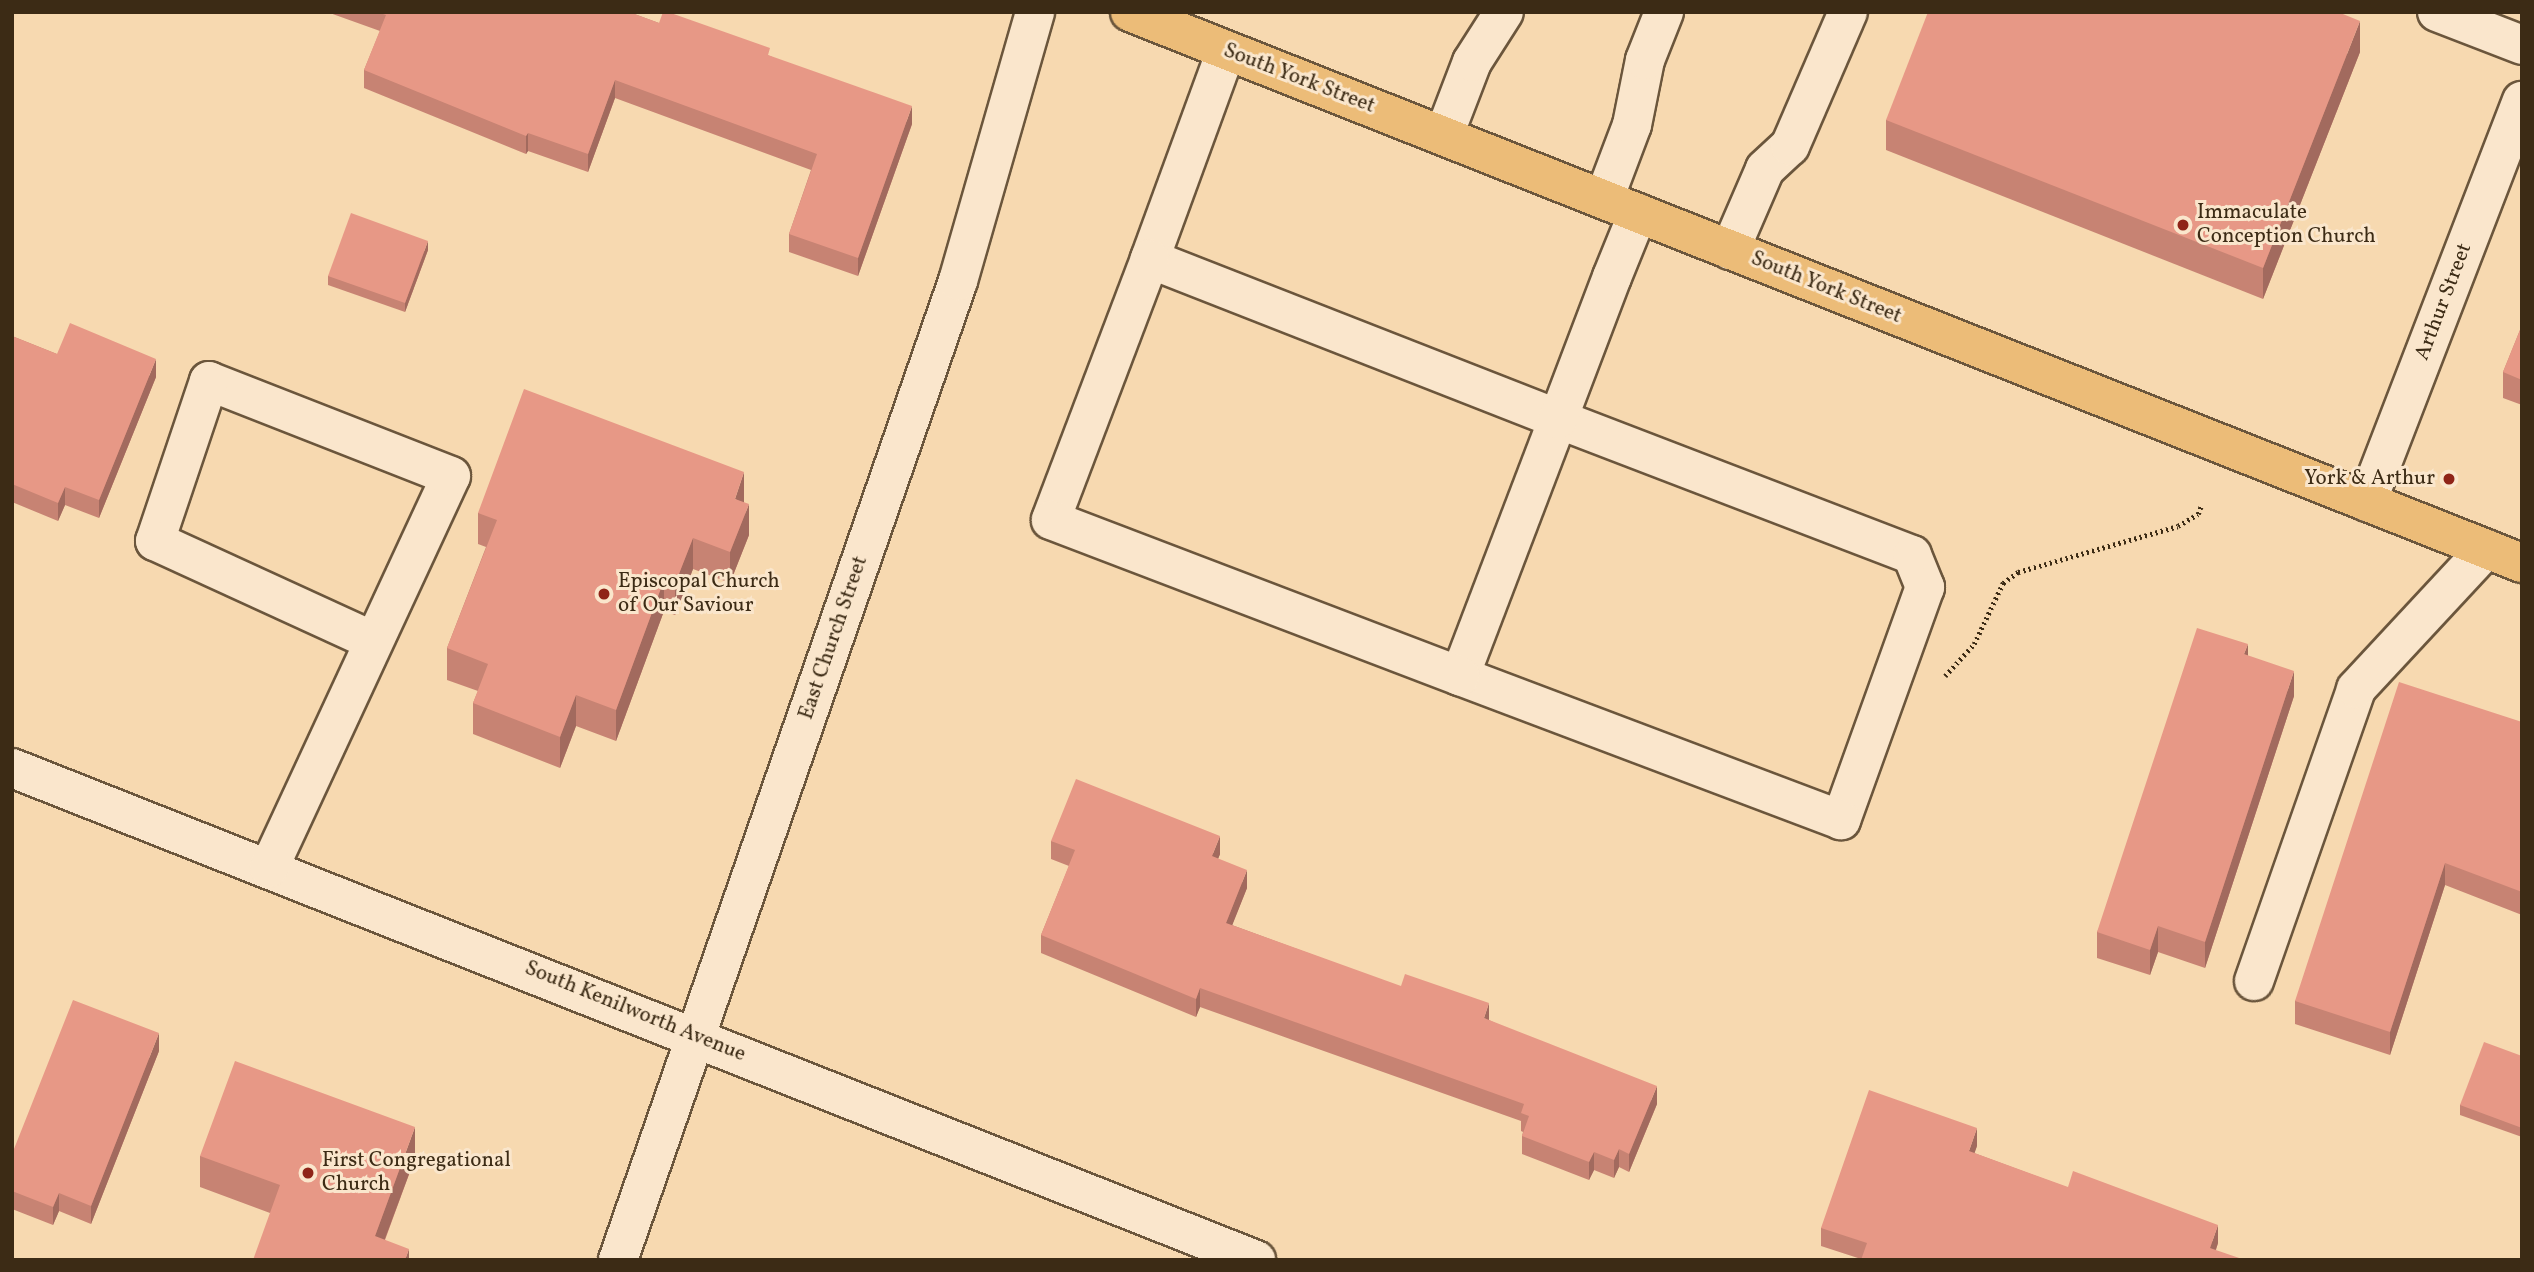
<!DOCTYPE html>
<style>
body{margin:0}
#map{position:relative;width:2534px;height:1272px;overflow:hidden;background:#f7d9b0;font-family:Vollkorn,serif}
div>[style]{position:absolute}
.path>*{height:4.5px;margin-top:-2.25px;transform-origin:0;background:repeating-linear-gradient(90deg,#3c2b15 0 2px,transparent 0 5.5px)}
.roads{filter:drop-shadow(2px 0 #6b563c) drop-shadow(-2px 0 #6b563c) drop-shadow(0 2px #6b563c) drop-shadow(0 -2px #6b563c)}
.minor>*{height:38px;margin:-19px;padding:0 19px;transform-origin:19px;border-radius:19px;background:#fae6cc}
.major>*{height:38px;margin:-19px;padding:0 19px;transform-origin:19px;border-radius:19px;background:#ecbc78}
.wall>*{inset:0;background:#c78373}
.shaded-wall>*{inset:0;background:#a26a5e}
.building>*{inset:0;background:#e79886}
.dots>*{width:19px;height:19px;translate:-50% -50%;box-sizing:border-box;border:4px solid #fae6cc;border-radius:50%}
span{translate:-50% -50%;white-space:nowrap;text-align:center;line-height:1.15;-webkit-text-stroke:6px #fae6cc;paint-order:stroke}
.street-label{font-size:21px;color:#3c2b15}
.poi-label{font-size:21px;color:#3c2b15}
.left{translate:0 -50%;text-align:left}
.right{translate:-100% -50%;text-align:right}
.frame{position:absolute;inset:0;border:14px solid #3c2b15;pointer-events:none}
</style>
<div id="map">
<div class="path">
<div style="left:1945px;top:676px;width:43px;rotate:-47.8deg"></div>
<div style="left:1974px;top:644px;width:68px;rotate:-64.6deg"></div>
<div style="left:2003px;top:583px;width:19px;rotate:-36deg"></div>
<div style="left:2018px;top:572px;width:166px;rotate:-16deg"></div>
<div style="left:2178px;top:526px;width:23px;rotate:-31deg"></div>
<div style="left:2198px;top:514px;width:9px;rotate:-69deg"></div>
</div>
<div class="roads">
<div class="minor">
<div style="left:2437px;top:12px;width:91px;rotate:21.2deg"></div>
<div style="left:1226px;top:51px;width:221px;rotate:110.1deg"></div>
<div style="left:1150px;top:259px;width:438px;rotate:21.4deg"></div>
<div style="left:1558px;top:419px;width:379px;rotate:21deg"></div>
<div style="left:1912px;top:555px;width:35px;rotate:68deg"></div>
<div style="left:1925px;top:587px;width:248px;rotate:109.8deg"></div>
<div style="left:1841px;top:820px;width:407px;rotate:-159.3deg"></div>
<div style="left:1460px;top:676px;width:275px;rotate:-69.1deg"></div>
<div style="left:1558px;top:419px;width:152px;rotate:-69.2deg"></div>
<div style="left:1612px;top:277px;width:69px;rotate:-67.9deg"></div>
<div style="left:1444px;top:135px;width:78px;rotate:-69deg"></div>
<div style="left:1472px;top:62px;width:59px;rotate:-57.4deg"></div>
<div style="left:1604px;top:199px;width:79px;rotate:-69.3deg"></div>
<div style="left:1632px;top:125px;width:66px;rotate:-78.7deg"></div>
<div style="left:1645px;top:60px;width:52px;rotate:-68.4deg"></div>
<div style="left:1730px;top:250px;width:88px;rotate:-66.6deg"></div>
<div style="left:1765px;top:169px;width:34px;rotate:-43deg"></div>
<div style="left:1790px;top:146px;width:146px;rotate:-66.6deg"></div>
<div style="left:1150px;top:259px;width:279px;rotate:110.8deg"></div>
<div style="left:1051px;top:520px;width:438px;rotate:20.9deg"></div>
<div style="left:2367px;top:502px;width:430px;rotate:-68.9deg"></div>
<div style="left:12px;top:768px;width:1338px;rotate:21.58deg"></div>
<div style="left:269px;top:868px;width:432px;rotate:-65.1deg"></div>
<div style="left:451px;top:476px;width:260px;rotate:-158.6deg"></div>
<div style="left:209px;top:381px;width:169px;rotate:108.6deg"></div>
<div style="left:155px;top:541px;width:240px;rotate:24.6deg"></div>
<div style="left:2254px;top:981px;width:309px;rotate:-70.7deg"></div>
<div style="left:2356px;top:689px;width:191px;rotate:-47.1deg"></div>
<div style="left:618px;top:1260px;width:1036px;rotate:-70.85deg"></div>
<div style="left:958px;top:281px;width:280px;rotate:-74deg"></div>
</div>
<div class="major">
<div style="left:1130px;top:12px;width:1497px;rotate:21.6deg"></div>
</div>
</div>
<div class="wall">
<div style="clip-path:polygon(327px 12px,629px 12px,659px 23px,770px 56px,912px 124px,858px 276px,789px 252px,789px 234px,811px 170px,615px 98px,588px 172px,528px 151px,526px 154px,364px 88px,364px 70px,380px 31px)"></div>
<div style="clip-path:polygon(2360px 52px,2263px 299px,1886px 150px,1886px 120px)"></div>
<div style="clip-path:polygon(428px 250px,405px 312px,328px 285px,328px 276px)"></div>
<div style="clip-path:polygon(2522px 325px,2522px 405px,2503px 398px,2503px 372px)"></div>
<div style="clip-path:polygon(12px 336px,57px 354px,156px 377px,99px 518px,65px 505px,58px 521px,12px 502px)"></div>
<div style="clip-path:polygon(744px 502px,749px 535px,730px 583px,693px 569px,675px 615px,664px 611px,616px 741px,576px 726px,560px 768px,473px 734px,473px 703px,478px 691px,447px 680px,447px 648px,486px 547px,478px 544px,478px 513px)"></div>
<div style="clip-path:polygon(2248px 656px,2294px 696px,2205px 968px,2158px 952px,2150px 975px,2097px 958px,2097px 932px)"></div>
<div style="clip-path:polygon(2522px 722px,2522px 915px,2445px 885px,2390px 1055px,2295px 1024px,2295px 1001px)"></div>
<div style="clip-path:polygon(1051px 841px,1220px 854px,1218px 859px,1247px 888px,1232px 925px,1489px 1020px,1657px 1104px,1629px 1172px,1619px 1167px,1614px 1178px,1594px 1170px,1589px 1180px,1522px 1154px,1522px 1136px,1523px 1132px,1521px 1131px,1521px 1121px,1200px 1007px,1196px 1017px,1041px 953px,1041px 935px,1069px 866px,1051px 859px)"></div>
<div style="clip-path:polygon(159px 1051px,91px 1224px,59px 1211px,53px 1225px,12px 1209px,12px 1154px)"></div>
<div style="clip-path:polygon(2522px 1056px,2522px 1137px,2460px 1115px,2460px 1105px)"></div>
<div style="clip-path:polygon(1977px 1146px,1974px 1153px,2218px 1243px,2216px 1250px,1861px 1259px,1821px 1246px,1821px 1228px)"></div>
<div style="clip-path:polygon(200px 1156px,415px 1158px,385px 1240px,409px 1260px,270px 1213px,200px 1187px)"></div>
</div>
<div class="shaded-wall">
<div style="clip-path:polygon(2360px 21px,2360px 52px,2263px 299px,2263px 268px)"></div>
<div style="clip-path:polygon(615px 80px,615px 98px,588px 172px,588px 154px)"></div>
<div style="clip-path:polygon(912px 106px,912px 124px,858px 276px,858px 258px)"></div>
<div style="clip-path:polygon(528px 133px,528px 151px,526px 154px,526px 136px)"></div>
<div style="clip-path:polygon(428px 241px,428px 250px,405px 312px,405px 303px)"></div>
<div style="clip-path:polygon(156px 359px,156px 377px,99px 518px,99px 500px)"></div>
<div style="clip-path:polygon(744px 472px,744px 504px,735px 499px)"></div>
<div style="clip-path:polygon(65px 487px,65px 505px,58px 521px,58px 503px)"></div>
<div style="clip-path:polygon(749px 504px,749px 535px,730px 583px,730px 552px)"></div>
<div style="clip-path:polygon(693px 538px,693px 569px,675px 615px,675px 584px)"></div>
<div style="clip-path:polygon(664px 580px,664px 611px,616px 741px,616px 710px)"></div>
<div style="clip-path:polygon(2248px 644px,2248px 670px,2244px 654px)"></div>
<div style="clip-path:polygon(2294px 671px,2294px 696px,2205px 968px,2205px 942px)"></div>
<div style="clip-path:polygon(576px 695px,576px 726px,560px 768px,560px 737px)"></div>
<div style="clip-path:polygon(1220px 836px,1220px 854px,1212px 874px,1212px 856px)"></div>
<div style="clip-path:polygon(2445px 863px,2445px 885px,2390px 1055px,2390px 1032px)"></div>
<div style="clip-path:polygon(1247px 870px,1247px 888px,1226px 941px,1226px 923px)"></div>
<div style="clip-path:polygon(2158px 926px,2158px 952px,2150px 975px,2150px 950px)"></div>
<div style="clip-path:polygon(1200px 988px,1200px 1007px,1196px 1017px,1196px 999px)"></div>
<div style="clip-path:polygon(1489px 1003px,1489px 1021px,1484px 1018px)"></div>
<div style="clip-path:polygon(159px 1033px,159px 1051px,91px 1224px,91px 1206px)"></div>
<div style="clip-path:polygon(1657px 1086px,1657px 1104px,1629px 1172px,1629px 1154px)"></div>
<div style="clip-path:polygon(415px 1127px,415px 1158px,377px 1260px,375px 1236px)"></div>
<div style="clip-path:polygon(1977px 1128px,1977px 1146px,1969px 1169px,1969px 1151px)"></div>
<div style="clip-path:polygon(1619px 1149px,1619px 1167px,1614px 1178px,1614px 1160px)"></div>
<div style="clip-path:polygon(1594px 1152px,1594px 1170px,1589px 1180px,1589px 1162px)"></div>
<div style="clip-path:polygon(59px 1193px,59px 1211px,53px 1225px,53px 1207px)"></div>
<div style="clip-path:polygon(2218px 1225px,2218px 1243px,2212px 1260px,2210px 1248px)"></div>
<div style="clip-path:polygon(409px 1249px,409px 1260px,405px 1260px)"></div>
</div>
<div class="building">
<div style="clip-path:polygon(377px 12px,629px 12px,659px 23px,663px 12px,668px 12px,770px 48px,768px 55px,912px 106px,858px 258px,789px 234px,817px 154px,615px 80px,588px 154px,528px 133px,526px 136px,364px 70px,386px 15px)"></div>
<div style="clip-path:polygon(1928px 12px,2338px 12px,2360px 21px,2263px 268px,1886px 120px)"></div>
<div style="clip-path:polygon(351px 213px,428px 241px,405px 303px,328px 276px)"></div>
<div style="clip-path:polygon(70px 323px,156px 359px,99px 500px,65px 487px,58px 503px,12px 484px,12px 336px,57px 354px)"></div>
<div style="clip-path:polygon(2522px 325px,2522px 380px,2503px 372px)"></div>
<div style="clip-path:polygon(524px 389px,744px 472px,735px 499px,749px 504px,730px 552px,693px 538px,675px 584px,664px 580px,616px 710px,576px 695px,560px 737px,473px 703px,488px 664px,447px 648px,497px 520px,478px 513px)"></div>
<div style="clip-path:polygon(2197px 628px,2248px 644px,2244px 654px,2294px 671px,2205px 942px,2158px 926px,2150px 950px,2097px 932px)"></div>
<div style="clip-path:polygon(2399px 682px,2522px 722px,2522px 892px,2445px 863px,2390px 1032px,2295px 1001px)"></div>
<div style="clip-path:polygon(1076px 779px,1220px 836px,1212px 856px,1247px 870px,1226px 923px,1401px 986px,1405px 974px,1489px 1003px,1484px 1018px,1657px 1086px,1629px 1154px,1619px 1149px,1614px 1160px,1594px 1152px,1589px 1162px,1522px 1136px,1529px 1116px,1521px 1113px,1524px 1104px,1200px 988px,1196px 999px,1041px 935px,1075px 850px,1051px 841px)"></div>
<div style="clip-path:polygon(73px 1000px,159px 1033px,91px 1206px,59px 1193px,53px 1207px,12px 1191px,12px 1154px)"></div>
<div style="clip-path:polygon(2484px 1042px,2522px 1056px,2522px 1128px,2460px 1105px)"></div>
<div style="clip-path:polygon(235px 1061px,415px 1127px,375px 1236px,409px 1249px,405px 1260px,253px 1260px,280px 1185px,200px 1156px)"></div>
<div style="clip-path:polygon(1869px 1090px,1977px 1128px,1969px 1151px,2068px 1187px,2073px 1171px,2218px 1225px,2210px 1248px,2245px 1260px,1861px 1260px,1867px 1243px,1821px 1228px)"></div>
</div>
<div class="dots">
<div style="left:2183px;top:225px;background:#8f2418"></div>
<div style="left:2449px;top:479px;background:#8f2418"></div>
<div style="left:604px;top:594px;background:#8f2418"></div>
<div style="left:308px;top:1173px;background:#8f2418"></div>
</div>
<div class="street-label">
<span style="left:1299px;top:79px;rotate:21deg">South York Street</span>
<span style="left:1826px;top:288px;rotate:22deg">South York Street</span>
<span style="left:2444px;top:302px;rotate:-69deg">Arthur Street</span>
<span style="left:834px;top:638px;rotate:-71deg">East Church Street</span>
<span style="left:635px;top:1012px;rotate:22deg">South Kenilworth Avenue</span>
</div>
<div class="poi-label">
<span class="left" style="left:2197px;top:225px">Immaculate<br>Conception Church</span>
<span class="right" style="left:2435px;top:479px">York &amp; Arthur</span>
<span class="left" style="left:618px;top:594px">Episcopal Church<br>of Our Saviour</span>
<span class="left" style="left:322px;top:1173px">First Congregational<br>Church</span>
</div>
<div class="frame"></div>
</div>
